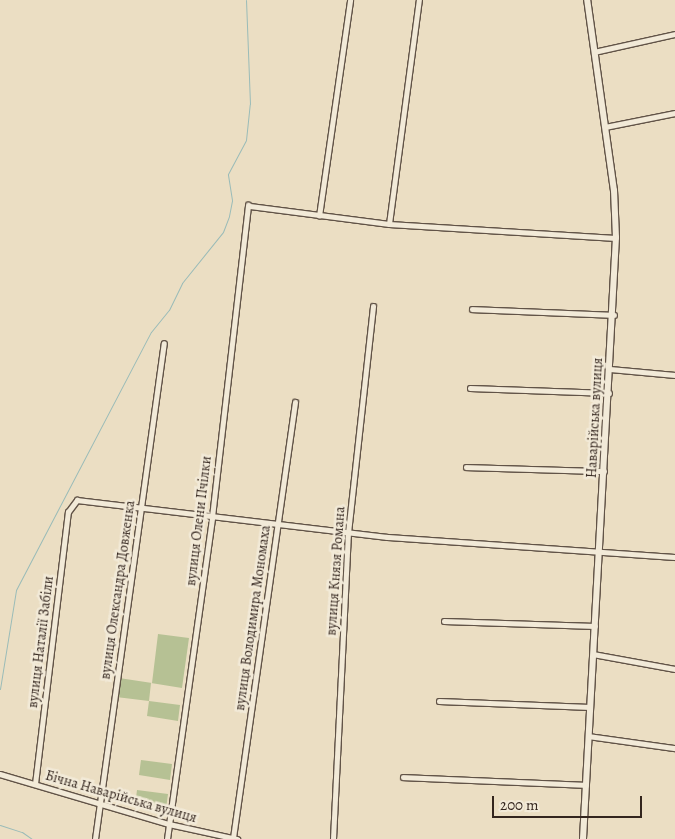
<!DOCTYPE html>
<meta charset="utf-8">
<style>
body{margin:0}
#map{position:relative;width:675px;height:839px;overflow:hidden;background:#ebdec3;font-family:Alegreya,serif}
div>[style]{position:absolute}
.green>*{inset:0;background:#b6c194}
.stream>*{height:1px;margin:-0.5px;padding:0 0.5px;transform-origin:0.5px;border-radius:0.5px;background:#99bbb8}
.roads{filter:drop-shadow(1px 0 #615347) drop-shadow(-1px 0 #615347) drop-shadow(0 1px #615347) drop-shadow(0 -1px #615347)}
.minor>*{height:4.5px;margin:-2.25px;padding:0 2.25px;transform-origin:2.25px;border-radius:2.25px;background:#f2ead8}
.tertiary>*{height:5.5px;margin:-2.75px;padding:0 2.75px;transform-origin:2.75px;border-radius:2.75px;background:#f2ead8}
span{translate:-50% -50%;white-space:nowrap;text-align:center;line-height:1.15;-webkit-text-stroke:5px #f2ead8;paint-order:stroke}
.street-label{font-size:14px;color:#33251e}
.scale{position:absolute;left:492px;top:796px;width:150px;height:22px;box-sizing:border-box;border:2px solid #33251e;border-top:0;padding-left:6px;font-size:15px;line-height:18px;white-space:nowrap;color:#33251e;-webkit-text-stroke:4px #f2ead8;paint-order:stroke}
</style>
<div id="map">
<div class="green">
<div style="clip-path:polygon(158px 634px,189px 638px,182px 688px,151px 683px,149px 701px,180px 705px,178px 721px,147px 716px,149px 701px,116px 697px,119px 678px,152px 683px)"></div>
<div style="clip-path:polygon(141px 760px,172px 764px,170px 780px,139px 775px)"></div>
<div style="clip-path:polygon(137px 790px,168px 794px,165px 816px,135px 807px)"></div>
</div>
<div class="stream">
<div style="left:0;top:689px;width:100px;rotate:-80.8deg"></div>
<div style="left:16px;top:590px;width:291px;rotate:-62.4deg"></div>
<div style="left:151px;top:332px;width:28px;rotate:-51deg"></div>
<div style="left:169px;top:310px;width:30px;rotate:-64deg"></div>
<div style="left:182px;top:283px;width:65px;rotate:-51.2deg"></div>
<div style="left:223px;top:232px;width:17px;rotate:-69deg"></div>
<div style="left:229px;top:216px;width:16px;rotate:-79deg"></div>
<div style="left:232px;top:200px;width:26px;rotate:-99deg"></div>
<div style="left:228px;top:174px;width:38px;rotate:-62deg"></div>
<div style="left:246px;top:140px;width:36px;rotate:-84deg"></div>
<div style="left:250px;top:104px;width:104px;rotate:-92.2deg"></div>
<div style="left:0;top:825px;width:23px;rotate:18deg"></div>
<div style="left:22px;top:832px;width:12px;rotate:35deg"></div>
</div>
<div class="roads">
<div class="minor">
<div style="left:594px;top:52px;width:83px;rotate:-12.5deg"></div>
<div style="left:605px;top:127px;width:71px;rotate:-11.3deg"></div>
<div style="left:250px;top:206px;width:140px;rotate:7.4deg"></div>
<div style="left:389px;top:224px;width:227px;rotate:3.5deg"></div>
<div style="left:319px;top:216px;width:218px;rotate:-81.8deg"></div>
<div style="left:389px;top:224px;width:226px;rotate:-82.4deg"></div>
<div style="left:472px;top:309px;width:142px;rotate:2.4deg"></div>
<div style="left:610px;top:369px;width:65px;rotate:5.3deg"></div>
<div style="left:470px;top:388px;width:139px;rotate:2.1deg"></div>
<div style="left:466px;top:467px;width:138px;rotate:1.7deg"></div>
<div style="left:444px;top:621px;width:151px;rotate:1.9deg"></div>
<div style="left:593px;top:654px;width:83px;rotate:10.4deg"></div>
<div style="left:439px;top:701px;width:151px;rotate:2.3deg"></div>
<div style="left:588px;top:736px;width:88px;rotate:7.9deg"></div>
<div style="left:0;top:774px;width:176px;rotate:16.5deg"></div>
<div style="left:169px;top:824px;width:70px;rotate:12.4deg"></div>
<div style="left:403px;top:777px;width:183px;rotate:2.5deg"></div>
<div style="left:35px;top:784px;width:274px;rotate:-83.1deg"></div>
<div style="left:68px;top:512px;width:15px;rotate:-53deg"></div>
<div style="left:77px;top:500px;width:312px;rotate:6.8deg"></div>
<div style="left:387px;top:537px;width:289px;rotate:4deg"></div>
<div style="left:233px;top:838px;width:440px;rotate:-81.9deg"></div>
<div style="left:95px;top:839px;width:500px;rotate:-82.1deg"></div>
<div style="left:167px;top:839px;width:325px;rotate:-82deg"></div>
<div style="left:212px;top:517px;width:314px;rotate:-83.4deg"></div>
<div style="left:333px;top:839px;width:306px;rotate:-87.2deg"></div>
<div style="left:348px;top:533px;width:228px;rotate:-83.7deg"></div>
</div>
<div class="tertiary">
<div style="left:583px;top:839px;width:602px;rotate:-86.86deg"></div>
<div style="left:616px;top:238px;width:47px;rotate:-92.4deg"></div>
<div style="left:614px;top:191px;width:193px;rotate:-98deg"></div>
</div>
</div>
<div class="street-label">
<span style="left:595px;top:418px;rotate:-87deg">Наварійська вулиця</span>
<span style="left:199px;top:521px;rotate:-83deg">вулиця Олени Пчілки</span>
<span style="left:336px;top:571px;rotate:-86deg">вулиця Князя Романа</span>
<span style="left:118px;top:590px;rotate:-82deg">вулиця Олександра Довженка</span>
<span style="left:253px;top:618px;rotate:-82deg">вулиця Володимира Мономаха</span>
<span style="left:41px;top:642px;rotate:-83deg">вулиця Наталії Забіли</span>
<span style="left:121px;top:797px;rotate:16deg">Бічна Наварійська вулиця</span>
</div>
<div class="scale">200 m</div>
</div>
